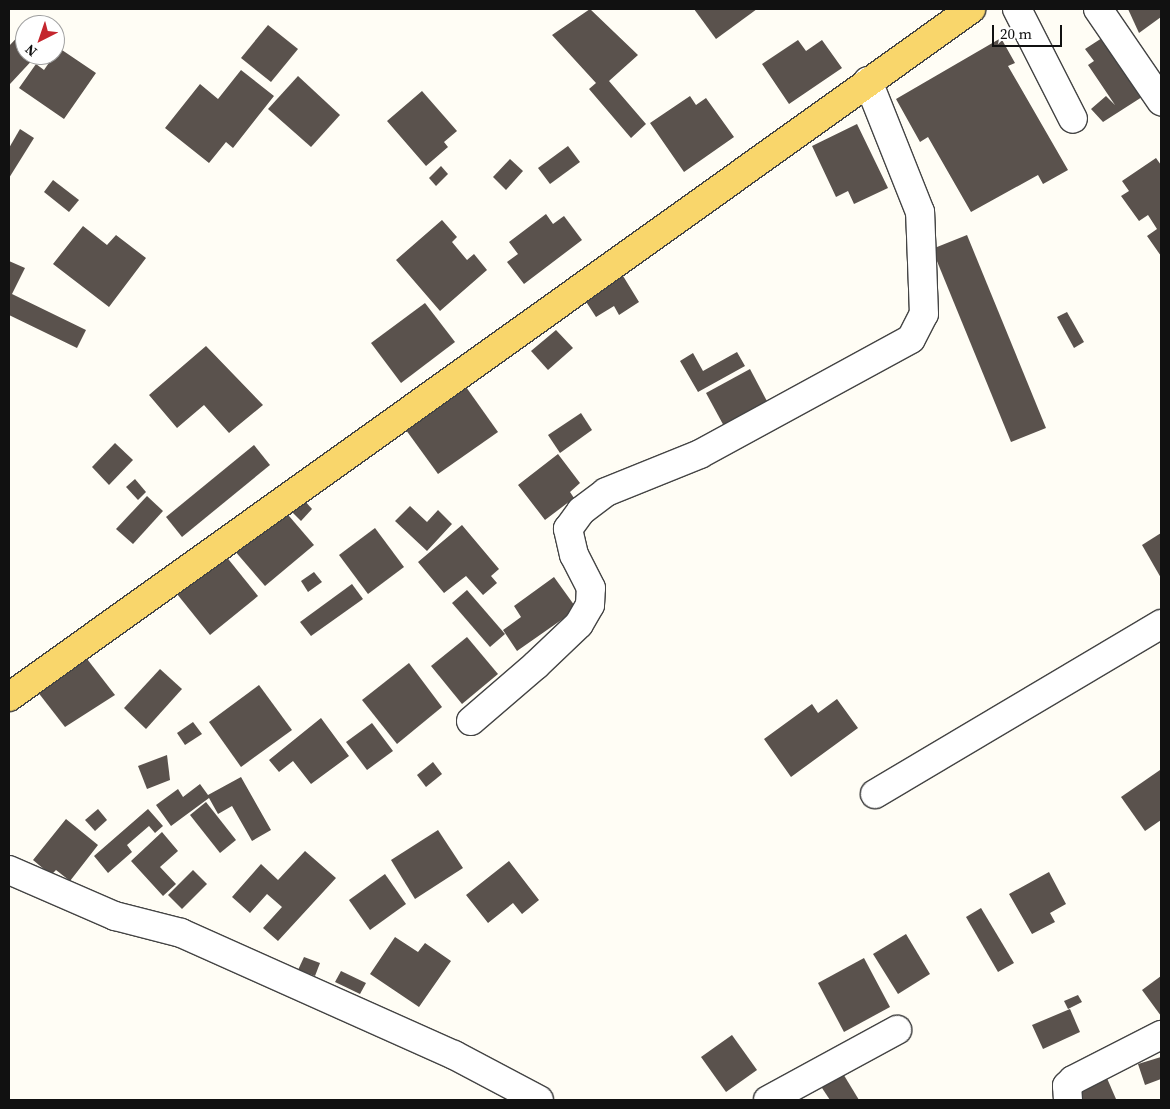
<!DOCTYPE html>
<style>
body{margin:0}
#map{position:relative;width:1170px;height:1109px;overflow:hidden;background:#fffdf5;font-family:"Source Serif 4",serif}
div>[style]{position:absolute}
.building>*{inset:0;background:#5a524d}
.roads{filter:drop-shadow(1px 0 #444) drop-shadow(-1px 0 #444) drop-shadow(0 1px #444) drop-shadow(0 -1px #444)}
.minor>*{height:28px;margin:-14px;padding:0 14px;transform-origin:14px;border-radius:14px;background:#fff}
.major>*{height:28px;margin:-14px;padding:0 14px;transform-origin:14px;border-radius:14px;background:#f9d66b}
span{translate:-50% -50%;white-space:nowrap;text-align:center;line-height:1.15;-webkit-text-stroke:5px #fff;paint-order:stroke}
.frame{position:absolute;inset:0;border:10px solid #111;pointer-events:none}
.north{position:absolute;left:15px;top:15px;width:50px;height:50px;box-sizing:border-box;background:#fff;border:1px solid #a0a0a0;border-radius:50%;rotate:221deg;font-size:14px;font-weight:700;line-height:20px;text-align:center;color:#111}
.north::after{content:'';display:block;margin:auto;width:18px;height:22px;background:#c4262e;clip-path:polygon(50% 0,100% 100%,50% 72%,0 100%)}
.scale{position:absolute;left:992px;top:25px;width:70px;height:22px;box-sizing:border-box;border:2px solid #111;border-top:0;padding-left:6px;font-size:15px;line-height:18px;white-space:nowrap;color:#111;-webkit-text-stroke:4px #fff;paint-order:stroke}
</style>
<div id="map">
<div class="building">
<div style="clip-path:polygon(590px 9px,638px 55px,609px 81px,646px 124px,631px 138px,589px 89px,596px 83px,552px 35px)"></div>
<div style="clip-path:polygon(694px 9px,757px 9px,716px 39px)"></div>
<div style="clip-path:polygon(1128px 9px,1161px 9px,1161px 17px,1139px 33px)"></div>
<div style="clip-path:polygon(268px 25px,298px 49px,271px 82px,241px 58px)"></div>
<div style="clip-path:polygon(25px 29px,25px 55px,37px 55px,10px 84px,9px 46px)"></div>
<div style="clip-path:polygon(1001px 38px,1015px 63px,1008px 66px,1068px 170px,1043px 184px,1038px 175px,971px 212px,928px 137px,920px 142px,896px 99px)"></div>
<div style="clip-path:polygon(1102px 38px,1142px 97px,1103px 122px,1091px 109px,1106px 96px,1115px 105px,1088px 65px,1094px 61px,1085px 49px)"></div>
<div style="clip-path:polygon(798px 40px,806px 51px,822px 40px,842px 68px,789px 104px,762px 64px)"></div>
<div style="clip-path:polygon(59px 48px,96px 73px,64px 119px,19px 88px,36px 64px,44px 70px)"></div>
<div style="clip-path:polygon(241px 70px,274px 96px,233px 148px,226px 142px,209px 163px,165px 128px,200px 84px,218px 99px)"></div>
<div style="clip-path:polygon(298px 76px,340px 115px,311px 147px,268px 109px)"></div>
<div style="clip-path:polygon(422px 91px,457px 131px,444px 142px,448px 147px,426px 166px,387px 121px)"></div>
<div style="clip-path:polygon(690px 96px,696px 105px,706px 98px,734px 137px,684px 172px,650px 123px)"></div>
<div style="clip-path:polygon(857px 124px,888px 188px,854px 204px,848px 191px,836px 197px,812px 146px)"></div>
<div style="clip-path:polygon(20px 129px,34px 138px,9px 178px,9px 148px)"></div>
<div style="clip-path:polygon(568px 146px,580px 162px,550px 184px,538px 168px)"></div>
<div style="clip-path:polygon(1156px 158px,1161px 165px,1161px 256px,1147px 236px,1157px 229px,1148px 215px,1139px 221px,1121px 196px,1129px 191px,1122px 181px)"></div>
<div style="clip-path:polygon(510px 159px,523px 171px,506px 190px,493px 177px)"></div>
<div style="clip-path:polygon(441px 166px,448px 174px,436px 186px,429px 178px)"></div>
<div style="clip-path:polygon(53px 180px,79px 200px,69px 212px,44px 192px)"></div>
<div style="clip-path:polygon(546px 214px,553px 224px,564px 216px,582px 240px,524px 284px,507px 262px,518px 254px,509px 242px)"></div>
<div style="clip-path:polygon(442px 220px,457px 237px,452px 242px,467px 260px,474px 254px,487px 270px,440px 311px,396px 260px)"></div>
<div style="clip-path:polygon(83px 226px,107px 245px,116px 235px,146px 258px,109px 307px,53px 264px)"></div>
<div style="clip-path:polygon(967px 235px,1046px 428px,1011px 442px,932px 249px)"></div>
<div style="clip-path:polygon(9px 261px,25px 268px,12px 294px,86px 330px,77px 348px,9px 315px)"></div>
<div style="clip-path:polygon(620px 271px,639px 302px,619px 315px,614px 306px,596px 317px,581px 294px)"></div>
<div style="clip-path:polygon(425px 303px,455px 342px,401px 383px,371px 343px)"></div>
<div style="clip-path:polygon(1067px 312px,1084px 342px,1074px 348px,1057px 317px)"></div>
<div style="clip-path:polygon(556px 330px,573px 348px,548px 370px,531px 351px)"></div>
<div style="clip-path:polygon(206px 346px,263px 405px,229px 433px,204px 405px,177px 428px,149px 395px)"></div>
<div style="clip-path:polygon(737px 352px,745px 366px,698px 392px,680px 361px,693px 353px,703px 371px)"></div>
<div style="clip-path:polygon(750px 369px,769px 405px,725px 428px,706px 393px)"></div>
<div style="clip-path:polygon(466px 387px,498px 432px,438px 474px,406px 430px)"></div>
<div style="clip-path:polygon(581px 413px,592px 430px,560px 453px,548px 435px)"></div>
<div style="clip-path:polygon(115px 443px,133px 460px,109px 485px,92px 467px)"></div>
<div style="clip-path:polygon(254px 445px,270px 465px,182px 537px,166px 517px)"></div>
<div style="clip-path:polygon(558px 454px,580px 483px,570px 492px,574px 498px,545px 520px,518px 485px)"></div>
<div style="clip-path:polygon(135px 479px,146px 492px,138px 500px,126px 487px)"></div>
<div style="clip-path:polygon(147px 496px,163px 511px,133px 544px,116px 529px)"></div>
<div style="clip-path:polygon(304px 500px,312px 509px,301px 521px,292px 512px)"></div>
<div style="clip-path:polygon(410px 506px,427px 522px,438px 510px,452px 524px,427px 551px,395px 521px)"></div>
<div style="clip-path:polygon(283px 509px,314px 545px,265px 586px,234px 550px)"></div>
<div style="clip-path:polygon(462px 525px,499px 569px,491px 576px,497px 583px,483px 595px,466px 576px,444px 593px,418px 562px)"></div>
<div style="clip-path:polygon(375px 528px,404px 567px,368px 594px,339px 555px)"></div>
<div style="clip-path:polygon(1161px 533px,1161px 578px,1142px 545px)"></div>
<div style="clip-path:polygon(225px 555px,258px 596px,210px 635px,177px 594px)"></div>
<div style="clip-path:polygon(314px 572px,322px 582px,308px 592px,301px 581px)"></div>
<div style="clip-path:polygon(554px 577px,577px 609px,517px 651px,503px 630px,521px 617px,514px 606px)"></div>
<div style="clip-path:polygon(352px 584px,363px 599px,311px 636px,300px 622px)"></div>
<div style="clip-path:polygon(467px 590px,505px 634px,490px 647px,452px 603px)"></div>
<div style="clip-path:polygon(467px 637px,498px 674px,462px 704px,431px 666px)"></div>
<div style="clip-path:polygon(84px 655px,115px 695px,65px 727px,37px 691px)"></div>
<div style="clip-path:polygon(409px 663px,442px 707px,397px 744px,362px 700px)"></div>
<div style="clip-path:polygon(160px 669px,182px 689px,146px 729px,124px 708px)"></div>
<div style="clip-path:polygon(259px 685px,292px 730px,241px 767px,209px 722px)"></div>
<div style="clip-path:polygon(837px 699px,858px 728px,791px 777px,764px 739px,812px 704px,818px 713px)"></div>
<div style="clip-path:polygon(321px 718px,349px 756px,311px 784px,293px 761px,279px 772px,269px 760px)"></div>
<div style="clip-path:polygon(193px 722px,202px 734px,185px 745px,177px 733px)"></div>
<div style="clip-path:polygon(372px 723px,393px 751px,367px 770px,346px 742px)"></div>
<div style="clip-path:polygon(167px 755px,170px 780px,147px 789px,138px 766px)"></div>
<div style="clip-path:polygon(433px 762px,442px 774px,426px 787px,417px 775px)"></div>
<div style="clip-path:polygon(1160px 770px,1161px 820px,1145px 831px,1121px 797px)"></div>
<div style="clip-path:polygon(241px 777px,271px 830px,252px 841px,232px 806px,218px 814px,209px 798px,171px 826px,156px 805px,178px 789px,183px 797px,200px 784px,208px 795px)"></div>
<div style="clip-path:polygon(206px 802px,236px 840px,220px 853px,190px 815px)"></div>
<div style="clip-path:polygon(98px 809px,107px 820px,95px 831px,85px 820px)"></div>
<div style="clip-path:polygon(148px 809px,163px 826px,155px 833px,149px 826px,127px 845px,132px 852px,108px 873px,94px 856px)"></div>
<div style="clip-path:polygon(66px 819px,98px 845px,70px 881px,56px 870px,51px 875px,33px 860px)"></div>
<div style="clip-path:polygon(438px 830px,463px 868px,415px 899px,391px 860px)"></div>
<div style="clip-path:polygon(162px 832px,178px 851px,160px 867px,176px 884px,163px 896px,131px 861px)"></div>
<div style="clip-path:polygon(305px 851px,336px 878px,278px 941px,263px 928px,282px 907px,267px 894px,250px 913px,232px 897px,261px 864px,278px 880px)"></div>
<div style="clip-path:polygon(509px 861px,539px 900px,522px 914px,513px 903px,488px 923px,466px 895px)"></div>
<div style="clip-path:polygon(193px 870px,207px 884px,182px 909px,168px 895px)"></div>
<div style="clip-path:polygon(1049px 872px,1066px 904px,1050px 913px,1055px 922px,1032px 934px,1009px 894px)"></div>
<div style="clip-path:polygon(385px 874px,406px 904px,370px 930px,349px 900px)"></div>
<div style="clip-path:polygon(981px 908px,1014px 963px,998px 972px,966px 917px)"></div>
<div style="clip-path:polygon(906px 934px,930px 974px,898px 994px,873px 954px)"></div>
<div style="clip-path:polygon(395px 937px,418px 952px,425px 943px,451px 961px,419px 1007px,370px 974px)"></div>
<div style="clip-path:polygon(304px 957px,320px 963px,315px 976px,298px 970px)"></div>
<div style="clip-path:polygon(864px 958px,890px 1007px,844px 1032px,818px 983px)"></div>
<div style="clip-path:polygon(341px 971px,366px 983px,360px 994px,335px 982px)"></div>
<div style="clip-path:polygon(1161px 976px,1161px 1016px,1142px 990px)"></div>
<div style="clip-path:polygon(1078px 995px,1082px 1002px,1068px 1009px,1064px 1001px)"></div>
<div style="clip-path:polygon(1070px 1009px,1080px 1032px,1043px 1049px,1032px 1025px)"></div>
<div style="clip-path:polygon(732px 1035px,757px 1070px,726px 1092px,701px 1057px)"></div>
<div style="clip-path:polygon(1161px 1057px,1161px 1079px,1145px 1085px,1138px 1064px)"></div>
<div style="clip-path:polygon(842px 1072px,859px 1100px,830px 1100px,820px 1085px)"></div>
<div style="clip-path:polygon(1106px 1076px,1116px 1099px,1073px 1100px,1070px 1092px)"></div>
</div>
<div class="roads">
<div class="minor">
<div style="left:1017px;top:9px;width:123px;rotate:63deg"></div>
<div style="left:1098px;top:9px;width:112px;rotate:55.6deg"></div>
<div style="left:471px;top:721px;width:86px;rotate:-40.7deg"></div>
<div style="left:536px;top:665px;width:59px;rotate:-43.6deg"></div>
<div style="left:579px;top:624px;width:22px;rotate:-60deg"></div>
<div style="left:590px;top:605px;width:17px;rotate:-87deg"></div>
<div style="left:591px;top:588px;width:37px;rotate:-117deg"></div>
<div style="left:574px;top:555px;width:27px;rotate:-103deg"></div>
<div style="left:568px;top:529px;width:22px;rotate:-54deg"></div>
<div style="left:581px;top:511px;width:31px;rotate:-37deg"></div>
<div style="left:606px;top:492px;width:101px;rotate:-22deg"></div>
<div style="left:700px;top:454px;width:240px;rotate:-28.6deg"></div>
<div style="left:911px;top:339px;width:28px;rotate:-63deg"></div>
<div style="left:924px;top:314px;width:102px;rotate:-92.2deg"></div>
<div style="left:920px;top:212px;width:141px;rotate:-111.7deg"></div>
<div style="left:875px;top:794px;width:333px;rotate:-30.7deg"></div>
<div style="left:9px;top:870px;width:116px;rotate:23.5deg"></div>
<div style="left:115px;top:916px;width:68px;rotate:14.4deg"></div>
<div style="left:181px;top:933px;width:299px;rotate:24.1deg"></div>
<div style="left:454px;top:1055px;width:96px;rotate:27.9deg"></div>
<div style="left:768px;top:1100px;width:147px;rotate:-28.5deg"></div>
<div style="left:1068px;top:1100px;width:14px;rotate:-94deg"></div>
<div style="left:1067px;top:1086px;width:8px;rotate:-45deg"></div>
<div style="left:1073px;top:1080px;width:99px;rotate:-27.1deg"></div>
</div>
<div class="major">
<div style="left:9px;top:697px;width:1183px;rotate:-35.57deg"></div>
</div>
</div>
<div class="frame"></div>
<div class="north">N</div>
<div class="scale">20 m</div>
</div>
